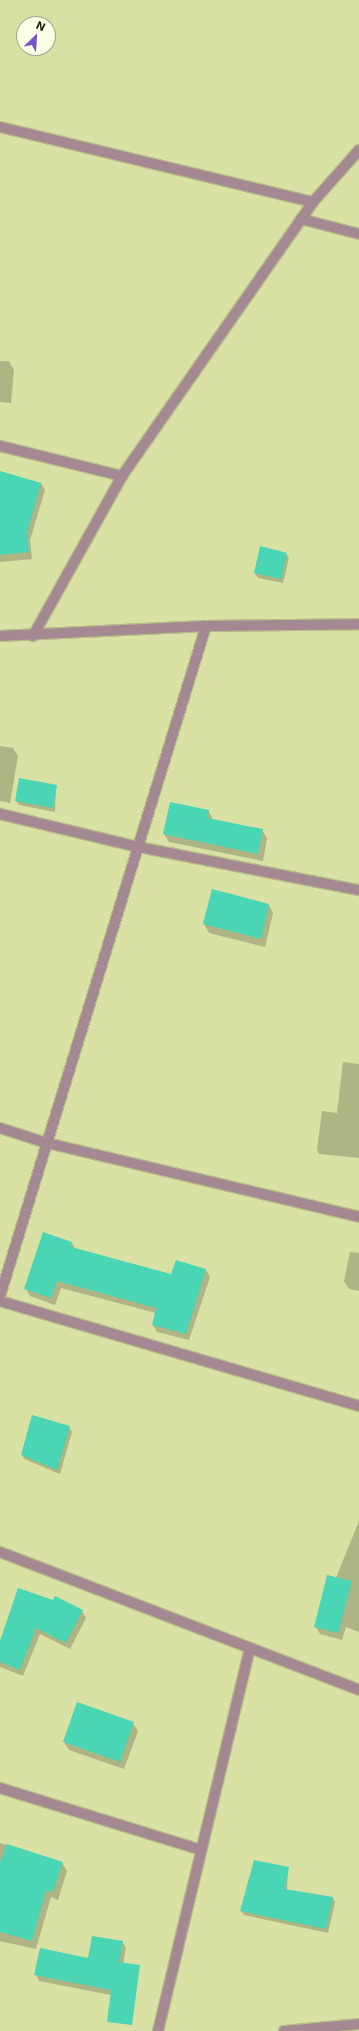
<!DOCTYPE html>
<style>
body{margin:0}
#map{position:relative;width:359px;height:2031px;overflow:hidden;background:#dae1a4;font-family:Inter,sans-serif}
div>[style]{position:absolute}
.shadow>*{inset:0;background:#0003}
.building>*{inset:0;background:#4ad5b4}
.roads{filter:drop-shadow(1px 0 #b7bd87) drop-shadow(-1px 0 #b7bd87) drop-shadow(0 1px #b7bd87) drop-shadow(0 -1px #b7bd87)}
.minor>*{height:10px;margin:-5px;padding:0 5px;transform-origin:5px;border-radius:5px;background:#a48892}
span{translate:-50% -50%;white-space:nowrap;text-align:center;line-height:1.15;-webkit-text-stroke:3px #fbffe6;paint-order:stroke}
.north{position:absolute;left:16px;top:16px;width:40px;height:40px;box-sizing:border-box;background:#fbffe6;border:1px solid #9fa38b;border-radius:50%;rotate:25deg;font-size:11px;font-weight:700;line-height:16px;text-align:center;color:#161802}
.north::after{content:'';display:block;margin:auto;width:14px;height:18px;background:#7953cd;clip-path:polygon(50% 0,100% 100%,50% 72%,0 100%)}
</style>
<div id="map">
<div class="shadow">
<div style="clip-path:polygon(0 361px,9px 361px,14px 370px,11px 403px,0 402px)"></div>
<div style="clip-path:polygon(0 472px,41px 483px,45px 490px,30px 540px,32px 559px,0 562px)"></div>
<div style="clip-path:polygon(286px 554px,289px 558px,283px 583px,258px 578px,255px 573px)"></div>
<div style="clip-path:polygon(0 746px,13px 748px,18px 756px,10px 803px,0 801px)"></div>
<div style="clip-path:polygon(56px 786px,55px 812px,19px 805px,16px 801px)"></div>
<div style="clip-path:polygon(208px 810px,213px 820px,262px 830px,267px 838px,263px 861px,169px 842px,164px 834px)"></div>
<div style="clip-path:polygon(213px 890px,269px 905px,273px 913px,265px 947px,209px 933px,204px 924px)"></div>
<div style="clip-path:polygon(343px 1062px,359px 1064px,359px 1158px,319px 1154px,317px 1150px,322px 1111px,337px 1113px)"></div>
<div style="clip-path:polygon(72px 1243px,75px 1249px,172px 1275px,206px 1270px,210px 1277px,189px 1340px,157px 1332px,153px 1325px,156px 1313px,61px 1288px,55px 1305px,30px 1296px,26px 1289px)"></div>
<div style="clip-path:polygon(350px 1252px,359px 1253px,359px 1291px,349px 1289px,344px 1281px)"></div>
<div style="clip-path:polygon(69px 1427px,72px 1432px,60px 1474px,24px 1459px,22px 1454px)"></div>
<div style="clip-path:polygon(359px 1521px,359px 1632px,346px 1627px,342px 1640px,320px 1634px,316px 1627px)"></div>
<div style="clip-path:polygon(19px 1589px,82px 1611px,86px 1618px,70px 1649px,40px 1634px,23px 1676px,0 1667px,0 1645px)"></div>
<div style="clip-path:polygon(133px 1723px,138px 1731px,124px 1769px,69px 1750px,64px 1742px)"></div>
<div style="clip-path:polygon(0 1843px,62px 1863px,67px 1871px,58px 1900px,51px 1897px,36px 1949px,0 1941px)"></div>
<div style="clip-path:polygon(288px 1867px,287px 1891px,333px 1898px,335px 1902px,328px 1933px,244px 1915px,241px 1911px)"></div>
<div style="clip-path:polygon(122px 1941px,126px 1948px,123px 1964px,126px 1998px,39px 1981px,36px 1974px,89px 1959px)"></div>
</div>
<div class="building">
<div style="clip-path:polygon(0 471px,41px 483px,27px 533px,29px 552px,0 555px)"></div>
<div style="clip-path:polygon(260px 546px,287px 553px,281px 579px,254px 573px)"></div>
<div style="clip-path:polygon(19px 778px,57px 785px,53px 808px,15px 801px)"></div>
<div style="clip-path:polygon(170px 802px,209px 810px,207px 818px,263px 829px,258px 854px,163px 834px)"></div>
<div style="clip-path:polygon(212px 889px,269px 904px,261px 939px,203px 924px)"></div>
<div style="clip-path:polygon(43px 1232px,72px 1242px,71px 1247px,171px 1274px,176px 1260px,206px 1269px,186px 1334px,152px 1325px,156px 1308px,57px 1281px,51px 1298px,24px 1289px)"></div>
<div style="clip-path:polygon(32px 1415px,70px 1426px,57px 1470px,21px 1455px)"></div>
<div style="clip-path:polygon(327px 1575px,352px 1581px,338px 1633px,314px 1627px)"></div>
<div style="clip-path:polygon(18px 1588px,53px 1600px,55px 1596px,83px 1610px,66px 1643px,36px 1628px,20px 1670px,0 1662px,0 1641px)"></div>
<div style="clip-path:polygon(77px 1702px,134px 1722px,120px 1762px,63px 1742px)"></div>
<div style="clip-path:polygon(7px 1844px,63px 1862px,53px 1892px,46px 1890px,32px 1941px,0 1932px,0 1863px)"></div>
<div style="clip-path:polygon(254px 1860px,289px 1867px,285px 1889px,333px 1897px,326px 1929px,240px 1911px)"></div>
<div style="clip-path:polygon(92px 1936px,123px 1941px,119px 1962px,140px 1965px,132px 2025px,107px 2022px,111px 1990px,34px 1975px,40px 1948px,88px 1958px)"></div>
</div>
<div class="roads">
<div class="minor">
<div style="left:0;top:127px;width:322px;rotate:13.5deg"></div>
<div style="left:313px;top:202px;width:69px;rotate:-48.5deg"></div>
<div style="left:301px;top:219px;width:60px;rotate:14.5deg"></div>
<div style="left:0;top:446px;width:126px;rotate:13.8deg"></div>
<div style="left:0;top:636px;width:206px;rotate:-2.8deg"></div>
<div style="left:206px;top:626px;width:153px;rotate:-0.7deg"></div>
<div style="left:33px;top:636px;width:183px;rotate:-60.9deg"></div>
<div style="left:122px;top:476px;width:334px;rotate:-55.1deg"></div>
<div style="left:0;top:814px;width:143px;rotate:13.4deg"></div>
<div style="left:139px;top:847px;width:224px;rotate:11.1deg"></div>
<div style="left:0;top:1128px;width:49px;rotate:17.7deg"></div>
<div style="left:47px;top:1143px;width:321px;rotate:13.3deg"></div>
<div style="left:0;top:1296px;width:701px;rotate:-72.91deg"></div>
<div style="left:0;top:1301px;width:374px;rotate:16.3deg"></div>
<div style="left:0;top:1552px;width:385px;rotate:21deg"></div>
<div style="left:0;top:1788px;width:210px;rotate:17.1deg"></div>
<div style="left:158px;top:2031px;width:394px;rotate:-76.5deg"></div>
<div style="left:284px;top:2031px;width:75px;rotate:-5.3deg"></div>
</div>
</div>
<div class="north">N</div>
</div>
